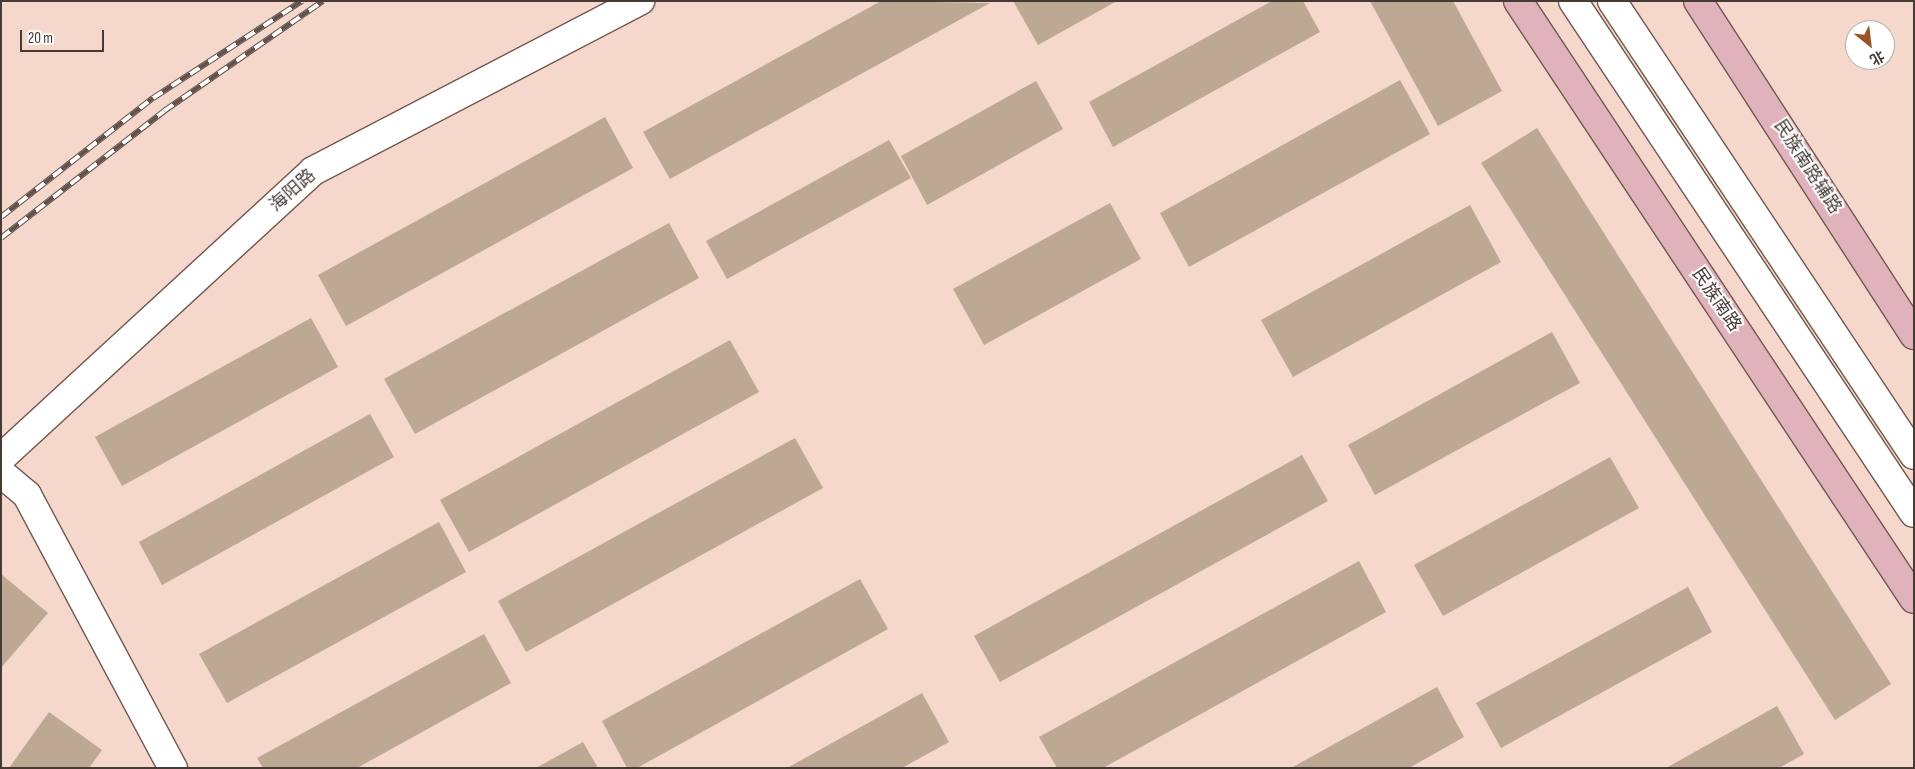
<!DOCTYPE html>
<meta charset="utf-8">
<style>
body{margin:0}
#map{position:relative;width:1915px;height:769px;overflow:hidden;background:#f5d7cb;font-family:"Sofia Sans Condensed","Noto Sans SC",sans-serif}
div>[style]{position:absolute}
.building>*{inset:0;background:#bda894}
.roads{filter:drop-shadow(1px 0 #72594f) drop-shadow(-1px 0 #72594f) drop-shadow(0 1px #72594f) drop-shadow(0 -1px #72594f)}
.secondary>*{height:28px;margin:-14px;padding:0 14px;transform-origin:14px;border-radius:14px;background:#fff}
.primary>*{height:28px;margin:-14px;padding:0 14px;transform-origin:14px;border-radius:14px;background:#dfb2bc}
.rail>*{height:5.5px;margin-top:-2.75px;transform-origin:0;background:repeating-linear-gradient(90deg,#fff 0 11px,#61524c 0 22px);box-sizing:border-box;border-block:1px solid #61524c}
span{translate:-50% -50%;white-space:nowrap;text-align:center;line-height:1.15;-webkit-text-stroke:4px #fff;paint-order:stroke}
.street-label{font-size:18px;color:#463a35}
.frame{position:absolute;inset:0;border:2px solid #463a35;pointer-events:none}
.north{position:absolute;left:1845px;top:20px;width:50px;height:50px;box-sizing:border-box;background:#fff;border:1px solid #b5b0ae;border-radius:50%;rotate:151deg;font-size:14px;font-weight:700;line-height:20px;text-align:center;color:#463a35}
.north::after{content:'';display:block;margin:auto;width:18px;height:22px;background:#985427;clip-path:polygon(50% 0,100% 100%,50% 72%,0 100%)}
.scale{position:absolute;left:20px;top:30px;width:84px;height:22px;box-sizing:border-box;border:2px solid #463a35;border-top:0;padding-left:6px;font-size:15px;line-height:18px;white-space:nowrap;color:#463a35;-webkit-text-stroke:4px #fff;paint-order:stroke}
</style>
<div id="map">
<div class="building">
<div style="clip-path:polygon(881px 1px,990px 3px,670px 179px,643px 132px)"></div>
<div style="clip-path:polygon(1013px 1px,1117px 1px,1038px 45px)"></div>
<div style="clip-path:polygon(1272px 1px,1303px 1px,1320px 32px,1113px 147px,1089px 102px)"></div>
<div style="clip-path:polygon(1370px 1px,1453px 1px,1502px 91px,1438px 126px)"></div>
<div style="clip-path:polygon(1400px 80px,1430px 134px,1189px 267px,1160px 213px)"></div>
<div style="clip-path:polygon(1036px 81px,1063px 129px,927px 205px,901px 156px)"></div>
<div style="clip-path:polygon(605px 117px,633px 168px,346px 326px,318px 275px)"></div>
<div style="clip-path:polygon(1537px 128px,1891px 684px,1835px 720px,1481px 163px)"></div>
<div style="clip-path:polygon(889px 140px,911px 178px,727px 279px,706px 241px)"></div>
<div style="clip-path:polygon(1110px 203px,1141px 259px,984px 345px,953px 289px)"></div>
<div style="clip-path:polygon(1470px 205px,1501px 262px,1293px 377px,1261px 320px)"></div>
<div style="clip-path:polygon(669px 223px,699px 278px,415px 434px,384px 379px)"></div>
<div style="clip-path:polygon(311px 318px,338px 367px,122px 486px,95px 437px)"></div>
<div style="clip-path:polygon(1552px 332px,1580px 383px,1375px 495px,1348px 445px)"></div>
<div style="clip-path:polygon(730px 340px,759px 392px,469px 552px,440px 500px)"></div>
<div style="clip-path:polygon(370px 414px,394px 457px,162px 585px,139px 542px)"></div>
<div style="clip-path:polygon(795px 438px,823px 488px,526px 652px,498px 601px)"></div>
<div style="clip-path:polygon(1302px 455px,1328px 501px,1000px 682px,974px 636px)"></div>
<div style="clip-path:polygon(1610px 457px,1639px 508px,1443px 616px,1414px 565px)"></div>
<div style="clip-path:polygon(439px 522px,466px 572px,227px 703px,199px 654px)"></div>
<div style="clip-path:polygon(1359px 561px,1386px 612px,1103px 768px,1057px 768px,1039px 737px)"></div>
<div style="clip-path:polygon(1px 574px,48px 613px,1px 668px)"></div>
<div style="clip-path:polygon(860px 579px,888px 629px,637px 768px,627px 768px,602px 721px)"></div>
<div style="clip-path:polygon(1688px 587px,1712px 632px,1501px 748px,1476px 703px)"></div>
<div style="clip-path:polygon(484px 634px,511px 683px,357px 768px,263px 768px,257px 758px)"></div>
<div style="clip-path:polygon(1437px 687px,1464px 737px,1409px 768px,1291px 768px)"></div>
<div style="clip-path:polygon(922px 693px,949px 742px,902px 768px,787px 768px)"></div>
<div style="clip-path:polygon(1777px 706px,1804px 754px,1779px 768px,1666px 768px)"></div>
<div style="clip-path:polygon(49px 712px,102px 750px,89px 768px,9px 768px)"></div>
<div style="clip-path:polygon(583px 742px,598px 768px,536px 768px)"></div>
</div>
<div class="roads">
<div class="secondary">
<div style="left:1573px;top:1px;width:615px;rotate:56.34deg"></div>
<div style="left:1612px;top:1px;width:545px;rotate:56.37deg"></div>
<div style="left:1px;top:458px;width:424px;rotate:-42.6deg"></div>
<div style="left:313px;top:171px;width:369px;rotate:-27.5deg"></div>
<div style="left:1px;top:473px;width:34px;rotate:40deg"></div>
<div style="left:27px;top:495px;width:310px;rotate:61.9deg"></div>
</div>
<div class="primary">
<div style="left:1518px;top:1px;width:717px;rotate:56.49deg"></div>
<div style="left:1698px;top:1px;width:398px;rotate:57.1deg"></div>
</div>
</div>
<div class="rail">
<div style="left:1px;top:217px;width:193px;rotate:-38.1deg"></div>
<div style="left:153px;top:98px;width:178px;rotate:-33.1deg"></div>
<div style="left:1px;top:238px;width:207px;rotate:-37.9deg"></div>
<div style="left:164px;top:111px;width:193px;rotate:-34.7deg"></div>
</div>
<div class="street-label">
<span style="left:1807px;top:167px;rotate:57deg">民族南路辅路</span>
<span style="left:293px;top:191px;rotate:-41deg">海阳路</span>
<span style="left:1716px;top:300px;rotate:56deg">民族南路</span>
</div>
<div class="frame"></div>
<div class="north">北</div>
<div class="scale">20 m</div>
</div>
